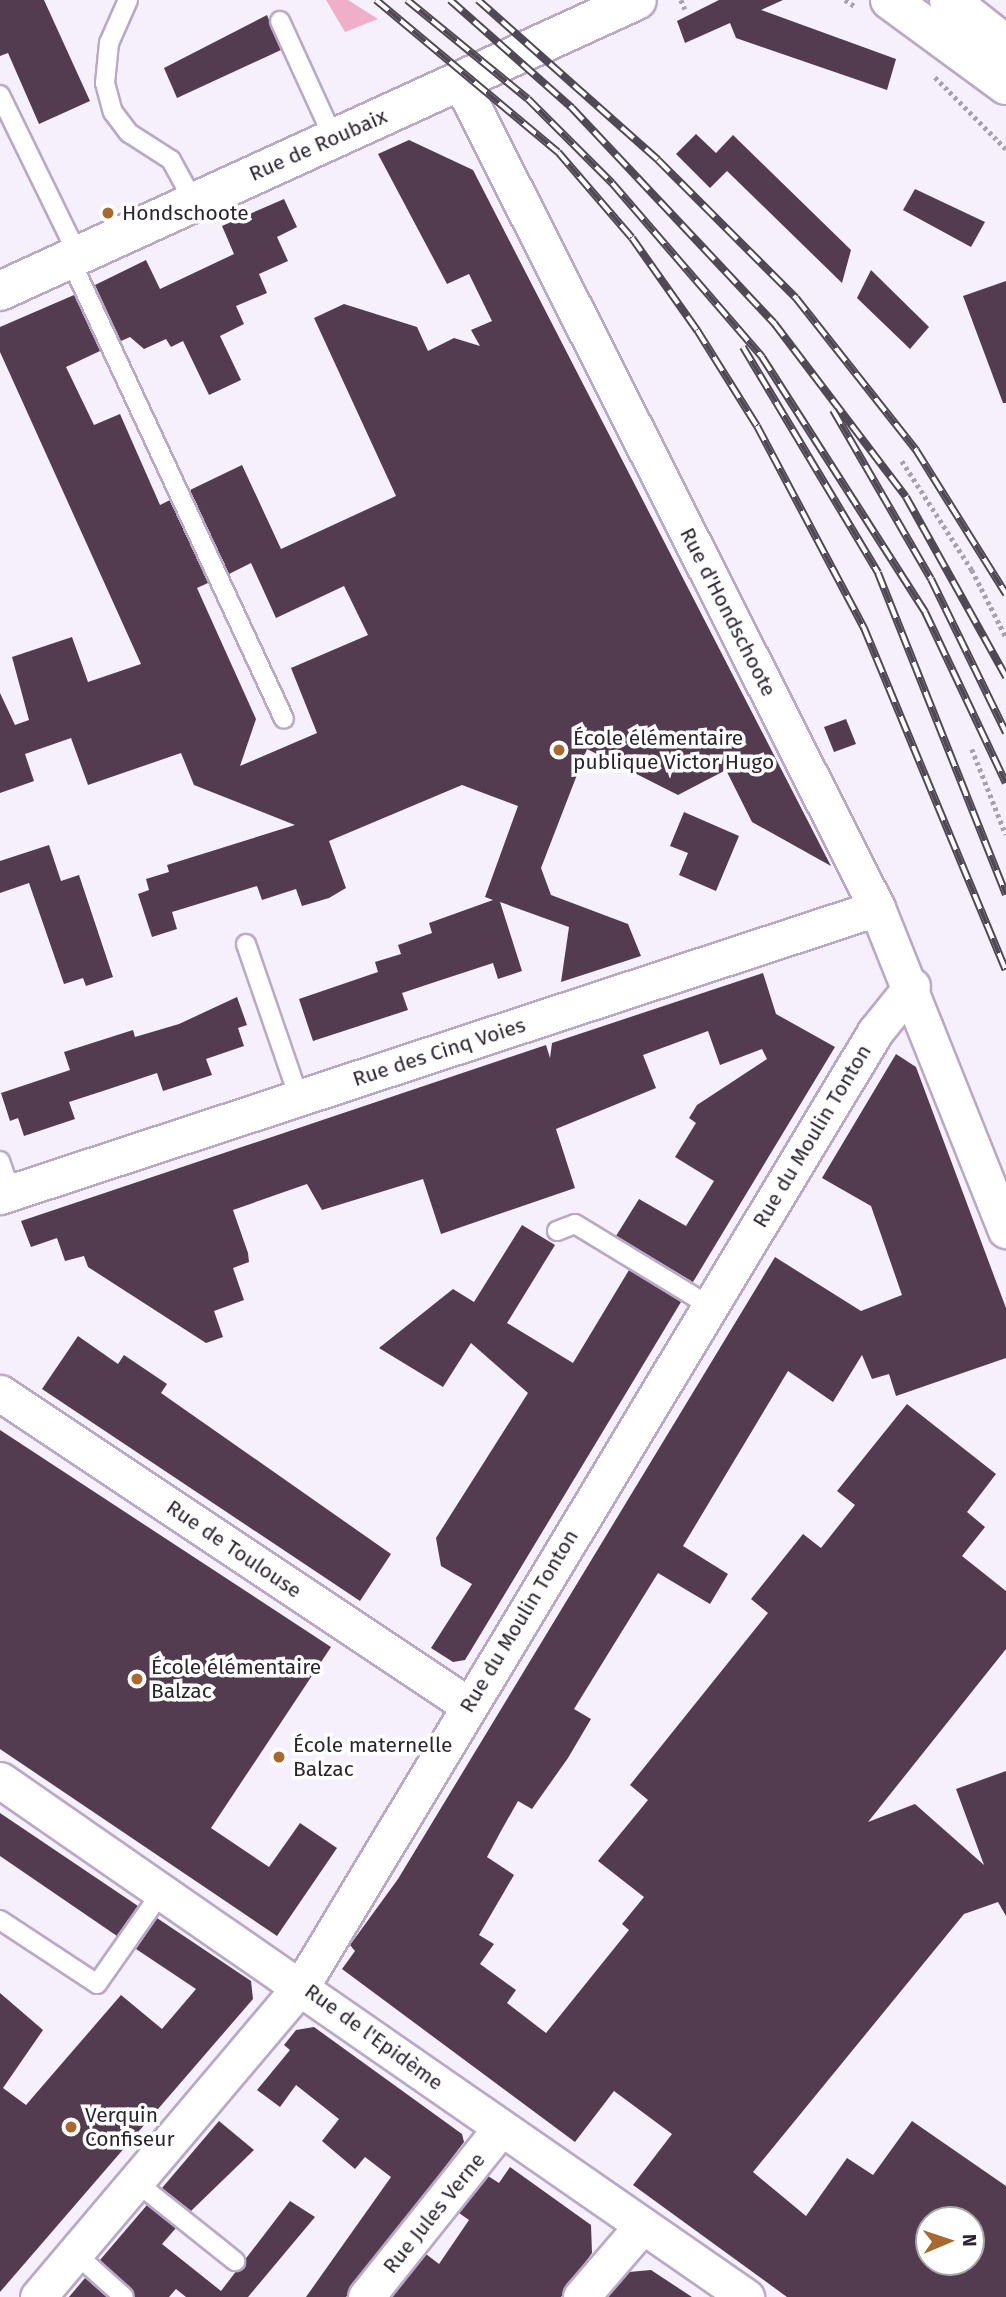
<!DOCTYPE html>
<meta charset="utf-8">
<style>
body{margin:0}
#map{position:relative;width:1006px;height:2297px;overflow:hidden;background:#f6f0fc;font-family:"Fira Sans",sans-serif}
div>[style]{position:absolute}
.green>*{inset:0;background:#efafc8}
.building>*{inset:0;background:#543c50}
.path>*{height:4.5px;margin-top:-2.25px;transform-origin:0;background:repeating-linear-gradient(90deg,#a7a1ad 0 3.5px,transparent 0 7px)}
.roads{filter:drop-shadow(2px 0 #b9a9c7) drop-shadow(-2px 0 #b9a9c7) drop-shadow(0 2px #b9a9c7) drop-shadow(0 -2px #b9a9c7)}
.service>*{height:18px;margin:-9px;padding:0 9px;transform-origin:9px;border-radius:9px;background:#fff}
.minor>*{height:35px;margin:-17.5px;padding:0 17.5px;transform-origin:17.5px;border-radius:17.5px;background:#fff}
.tertiary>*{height:38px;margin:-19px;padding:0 19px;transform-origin:19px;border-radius:19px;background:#fff}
.primary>*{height:38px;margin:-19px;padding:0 19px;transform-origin:19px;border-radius:19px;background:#fff}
.rail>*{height:8px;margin-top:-4px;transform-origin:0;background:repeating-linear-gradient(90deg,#fff 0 16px,#504955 0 32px);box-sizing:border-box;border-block:2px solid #504955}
.dots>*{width:19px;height:19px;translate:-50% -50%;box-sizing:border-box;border:4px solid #fff;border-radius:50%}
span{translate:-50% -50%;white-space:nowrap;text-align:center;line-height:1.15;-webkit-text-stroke:7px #fff;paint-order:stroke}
.street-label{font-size:21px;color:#2b2430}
.poi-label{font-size:21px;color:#2b2430}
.left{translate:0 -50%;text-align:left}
.north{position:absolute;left:915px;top:2206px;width:70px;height:70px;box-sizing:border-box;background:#fff;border:2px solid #aaa7ac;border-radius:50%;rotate:88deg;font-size:19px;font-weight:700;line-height:28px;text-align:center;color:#2b2430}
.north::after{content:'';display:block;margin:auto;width:24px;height:32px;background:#a86931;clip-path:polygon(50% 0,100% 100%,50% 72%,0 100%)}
</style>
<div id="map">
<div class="green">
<div style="clip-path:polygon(326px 0,348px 0,378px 19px,345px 32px)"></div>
</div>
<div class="building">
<div style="clip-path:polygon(0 0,44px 0,90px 101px,39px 124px,8px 53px,0 56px)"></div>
<div style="clip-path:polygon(719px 0,783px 0,761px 10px,896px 59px,887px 90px,736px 38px,730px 23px,685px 43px,677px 21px)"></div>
<div style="clip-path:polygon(267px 15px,281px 50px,177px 98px,164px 68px)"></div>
<div style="clip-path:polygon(696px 134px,716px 153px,733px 135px,851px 250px,842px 283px,727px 171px,710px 188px,676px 154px)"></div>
<div style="clip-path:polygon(409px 140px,473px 170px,831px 866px,752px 822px,726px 770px,678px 795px,587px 749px,541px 868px,551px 895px,628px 924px,641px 956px,561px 982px,569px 927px,500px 902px,522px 971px,498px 979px,493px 963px,435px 982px,402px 993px,408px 1010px,313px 1041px,299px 999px,378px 972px,375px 962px,401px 954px,398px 945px,432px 933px,429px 923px,493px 900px,485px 897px,518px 806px,462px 785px,329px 841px,346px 888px,329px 898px,302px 906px,296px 889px,262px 900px,257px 886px,172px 912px,177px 929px,152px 937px,138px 894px,149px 890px,146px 879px,169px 872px,167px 865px,295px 825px,194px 785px,181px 753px,88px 785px,71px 738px,25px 754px,34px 781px,0 793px,0 693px,15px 725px,29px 720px,12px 657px,72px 637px,88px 682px,141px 664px,0 352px,0 327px,74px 295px,100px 351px,66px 367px,94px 425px,120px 414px,160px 505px,170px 500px,208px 583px,197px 588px,256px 719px,240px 766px,317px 733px,291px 668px,368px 635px,344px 586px,276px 618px,251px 563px,229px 574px,190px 490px,242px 465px,281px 549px,396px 496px,314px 318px,344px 304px,417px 327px,428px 351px,454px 338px,480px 346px,471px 330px,492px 321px,469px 274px,447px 284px,378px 154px)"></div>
<div style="clip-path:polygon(915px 189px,985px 222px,971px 247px,903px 210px)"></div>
<div style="clip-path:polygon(284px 199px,297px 227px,277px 237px,288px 261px,259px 274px,267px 293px,236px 306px,244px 324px,220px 336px,241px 380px,209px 395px,183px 341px,171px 347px,166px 339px,144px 349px,130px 337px,121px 341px,95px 285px,146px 260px,160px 289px,234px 254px,222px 226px)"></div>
<div style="clip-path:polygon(871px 270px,929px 327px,910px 349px,857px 298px)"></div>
<div style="clip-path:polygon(1006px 281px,1006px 403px,1003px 403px,963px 296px)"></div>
<div style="clip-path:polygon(846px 719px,856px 744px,834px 752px,824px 727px)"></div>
<div style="clip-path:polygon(684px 812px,739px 836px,716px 891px,679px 875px,688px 853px,670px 846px)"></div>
<div style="clip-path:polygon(49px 845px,61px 881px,79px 875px,113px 977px,86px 986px,83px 978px,64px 984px,29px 883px,0 893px,0 861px)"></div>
<div style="clip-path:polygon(763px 973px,776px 1014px,835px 1047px,693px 1282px,616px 1236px,639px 1199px,686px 1226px,714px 1181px,675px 1157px,696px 1123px,689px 1118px,697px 1105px,767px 1059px,762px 1049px,720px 1065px,708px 1031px,643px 1055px,656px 1088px,556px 1129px,575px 1188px,441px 1234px,423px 1179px,322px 1210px,307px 1184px,233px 1210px,248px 1253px,249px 1262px,233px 1268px,244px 1300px,214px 1311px,223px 1337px,206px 1343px,88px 1267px,84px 1256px,65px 1261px,57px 1238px,31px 1247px,21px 1221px,546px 1045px,550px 1058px,552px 1043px)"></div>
<div style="clip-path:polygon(237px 997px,247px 1025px,238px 1028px,244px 1046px,206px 1059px,212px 1075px,163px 1091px,157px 1073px,109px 1089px,69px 1102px,75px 1119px,24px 1136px,18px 1118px,10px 1121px,1px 1093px,70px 1070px,64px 1052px,133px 1030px,135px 1037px,179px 1024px)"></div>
<div style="clip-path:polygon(evenodd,896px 1054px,916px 1067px,1006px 1308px,1006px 1358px,896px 1396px,889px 1374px,872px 1379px,862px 1355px,833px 1402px,788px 1371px,683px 1546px,728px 1574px,710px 1604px,658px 1573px,574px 1709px,591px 1719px,568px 1758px,532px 1809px,518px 1801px,501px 1831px,487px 1857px,514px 1875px,479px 1935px,494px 1944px,480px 1964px,516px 1990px,507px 2003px,546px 2033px,629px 1930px,622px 1924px,644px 1897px,598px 1861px,648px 1800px,630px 1785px,768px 1613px,751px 1599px,803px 1534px,821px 1548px,855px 1505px,837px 1491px,907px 1404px,996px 1474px,967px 1512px,985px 1527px,962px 1556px,1006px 1591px,1006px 1649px,868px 1822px,915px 1804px,984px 1865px,956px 1789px,1006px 1771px,1006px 1916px,998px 1902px,964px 1914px,753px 2172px,806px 2216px,847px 2158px,873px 2175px,912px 2121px,1006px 2186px,1006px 2297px,787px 2297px,633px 2185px,672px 2134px,614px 2091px,575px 2142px,342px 1969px,355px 1951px,350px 1945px,398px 1879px,775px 1257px,861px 1311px,902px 1295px,871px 1206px,822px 1178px,896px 1054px,929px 2220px,971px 2220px,971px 2262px,929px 2262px,929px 2220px)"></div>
<div style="clip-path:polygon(522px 1225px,555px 1245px,507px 1323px,573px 1363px,629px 1270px,681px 1302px,465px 1660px,453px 1662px,431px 1648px,472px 1584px,441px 1566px,436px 1538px,528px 1393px,471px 1343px,443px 1387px,379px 1348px,453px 1289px,474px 1302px)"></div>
<div style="clip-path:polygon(78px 1336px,118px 1364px,124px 1355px,167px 1384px,161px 1393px,391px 1554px,360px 1601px,42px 1389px)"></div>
<div style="clip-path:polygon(0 1430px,331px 1647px,211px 1828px,269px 1867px,300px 1823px,337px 1848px,277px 1936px,0 1749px)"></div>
<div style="clip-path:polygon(0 1813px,138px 1906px,117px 1936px,0 1856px)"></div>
<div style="clip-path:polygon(157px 1918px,251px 1981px,253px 1999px,0 2292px,0 1993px,43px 2030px,3px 2088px,26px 2105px,121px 1995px,162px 2029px,196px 1989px,136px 1949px)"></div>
<div style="clip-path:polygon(314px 2027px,462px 2134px,464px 2142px,346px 2297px,306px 2297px,391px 2177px,365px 2157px,355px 2169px,322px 2141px,339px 2119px,296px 2085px,280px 2107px,257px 2090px,290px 2050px,284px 2045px,296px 2030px)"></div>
<div style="clip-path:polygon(219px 2121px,254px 2150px,191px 2211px,162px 2188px)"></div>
<div style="clip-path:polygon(510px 2167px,591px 2225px,592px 2253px,561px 2297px,392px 2297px,426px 2254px,439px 2264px,469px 2220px,459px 2213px,488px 2176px,499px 2183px)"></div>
<div style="clip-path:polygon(290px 2201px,315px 2217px,248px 2297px,186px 2297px,176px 2289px,169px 2297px,135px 2297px,100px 2260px,147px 2205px,176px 2228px,162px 2244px,221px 2291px)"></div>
<div style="clip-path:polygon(651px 2270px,692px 2297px,608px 2297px,629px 2272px)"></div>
<div style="clip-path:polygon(85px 2278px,107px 2297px,69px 2297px)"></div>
</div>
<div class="path">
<div style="left:681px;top:0;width:10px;rotate:66deg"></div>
<div style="left:845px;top:0;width:13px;rotate:32deg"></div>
<div style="left:935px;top:77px;width:101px;rotate:45.4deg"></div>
<div style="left:902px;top:461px;width:130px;rotate:57.3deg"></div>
<div style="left:972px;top:570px;width:75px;rotate:63.1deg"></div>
<div style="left:972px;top:749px;width:92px;rotate:68.4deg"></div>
</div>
<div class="roads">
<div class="service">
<div style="left:128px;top:0;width:47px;rotate:113.8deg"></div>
<div style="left:109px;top:43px;width:40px;rotate:95.7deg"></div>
<div style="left:105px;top:83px;width:30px;rotate:75deg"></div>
<div style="left:113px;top:112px;width:26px;rotate:53deg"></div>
<div style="left:129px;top:133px;width:50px;rotate:32.7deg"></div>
<div style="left:171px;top:160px;width:48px;rotate:61.3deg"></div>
<div style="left:280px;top:21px;width:130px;rotate:65.4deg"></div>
<div style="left:0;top:95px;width:178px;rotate:64deg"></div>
<div style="left:70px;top:259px;width:507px;rotate:65.05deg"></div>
<div style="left:246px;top:944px;width:163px;rotate:71deg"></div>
<div style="left:0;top:1161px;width:34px;rotate:71deg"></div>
<div style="left:557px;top:1231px;width:19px;rotate:-21deg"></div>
<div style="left:575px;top:1224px;width:158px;rotate:31.3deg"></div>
<div style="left:0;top:1920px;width:116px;rotate:33.4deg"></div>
<div style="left:97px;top:1984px;width:115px;rotate:-54.9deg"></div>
<div style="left:136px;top:2182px;width:127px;rotate:38.6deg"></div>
<div style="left:76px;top:2254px;width:64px;rotate:41.9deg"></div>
</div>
<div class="minor">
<div style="left:460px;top:81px;width:926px;rotate:63.24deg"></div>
<div style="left:877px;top:908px;width:347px;rotate:68.2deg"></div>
<div style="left:0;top:1196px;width:923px;rotate:-18.18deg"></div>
<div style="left:0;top:1393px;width:562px;rotate:33.69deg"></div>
<div style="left:0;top:1780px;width:908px;rotate:34.72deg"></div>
<div style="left:38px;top:2297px;width:409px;rotate:-49.8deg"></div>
<div style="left:302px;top:1985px;width:1112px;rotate:-58.98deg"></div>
<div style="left:875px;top:1032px;width:59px;rotate:-51.2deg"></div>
<div style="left:366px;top:2297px;width:216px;rotate:-51.4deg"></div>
<div style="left:581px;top:2297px;width:94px;rotate:-49.3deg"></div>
</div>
<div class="tertiary">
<div style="left:0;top:291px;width:700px;rotate:-24.55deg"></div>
</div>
<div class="primary">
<div style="left:890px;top:0;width:144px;rotate:36.2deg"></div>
<div style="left:949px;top:0;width:73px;rotate:38.3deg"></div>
</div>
</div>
<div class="rail">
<div style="left:376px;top:0;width:237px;rotate:39.9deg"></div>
<div style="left:558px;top:152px;width:113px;rotate:49.3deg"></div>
<div style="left:632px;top:238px;width:113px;rotate:54.8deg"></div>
<div style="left:697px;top:330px;width:113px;rotate:58deg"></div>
<div style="left:757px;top:426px;width:229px;rotate:62.1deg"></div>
<div style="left:864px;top:628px;width:370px;rotate:67.5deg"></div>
<div style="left:407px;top:0;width:156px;rotate:39.3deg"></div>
<div style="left:528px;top:99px;width:119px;rotate:45deg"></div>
<div style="left:612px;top:183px;width:230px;rotate:49.2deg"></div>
<div style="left:762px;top:357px;width:303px;rotate:57.4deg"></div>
<div style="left:925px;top:612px;width:189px;rotate:64.7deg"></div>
<div style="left:450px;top:0;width:163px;rotate:41.5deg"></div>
<div style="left:572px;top:108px;width:295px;rotate:46.8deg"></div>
<div style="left:774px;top:323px;width:218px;rotate:52.8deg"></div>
<div style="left:906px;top:497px;width:206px;rotate:60.9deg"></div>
<div style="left:478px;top:0;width:241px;rotate:41.6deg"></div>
<div style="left:658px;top:160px;width:195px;rotate:45deg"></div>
<div style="left:796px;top:298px;width:194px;rotate:51.7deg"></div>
<div style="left:916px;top:450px;width:170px;rotate:58deg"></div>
<div style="left:743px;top:347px;width:263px;rotate:59.1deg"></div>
<div style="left:878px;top:573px;width:346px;rotate:68.3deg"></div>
<div style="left:833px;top:410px;width:195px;rotate:59.9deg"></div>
<div style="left:931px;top:579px;width:171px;rotate:64deg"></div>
</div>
<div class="dots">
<div style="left:108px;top:213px;background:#a86931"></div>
<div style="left:559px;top:750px;background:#a86931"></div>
<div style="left:137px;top:1679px;background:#a86931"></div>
<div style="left:279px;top:1757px;background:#a86931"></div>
<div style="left:71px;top:2127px;background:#a86931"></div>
</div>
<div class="street-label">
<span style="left:318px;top:145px;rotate:-24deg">Rue de Roubaix</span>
<span style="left:728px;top:612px;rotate:63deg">Rue d'Hondschoote</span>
<span style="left:439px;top:1052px;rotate:-18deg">Rue des Cinq Voies</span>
<span style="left:812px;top:1136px;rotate:-59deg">Rue du Moulin Tonton</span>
<span style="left:234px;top:1549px;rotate:34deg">Rue de Toulouse</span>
<span style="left:519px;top:1621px;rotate:-59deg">Rue du Moulin Tonton</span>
<span style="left:374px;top:2037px;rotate:36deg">Rue de l'Epidème</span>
<span style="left:434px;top:2213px;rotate:-51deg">Rue Jules Verne</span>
</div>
<div class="poi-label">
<span class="left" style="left:122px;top:213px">Hondschoote</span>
<span class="left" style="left:573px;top:750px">École élémentaire<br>publique Victor Hugo</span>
<span class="left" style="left:151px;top:1679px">École élémentaire<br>Balzac</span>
<span class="left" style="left:293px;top:1757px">École maternelle<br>Balzac</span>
<span class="left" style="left:85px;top:2127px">Verquin<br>Confiseur</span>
</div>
<div class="north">N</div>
</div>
